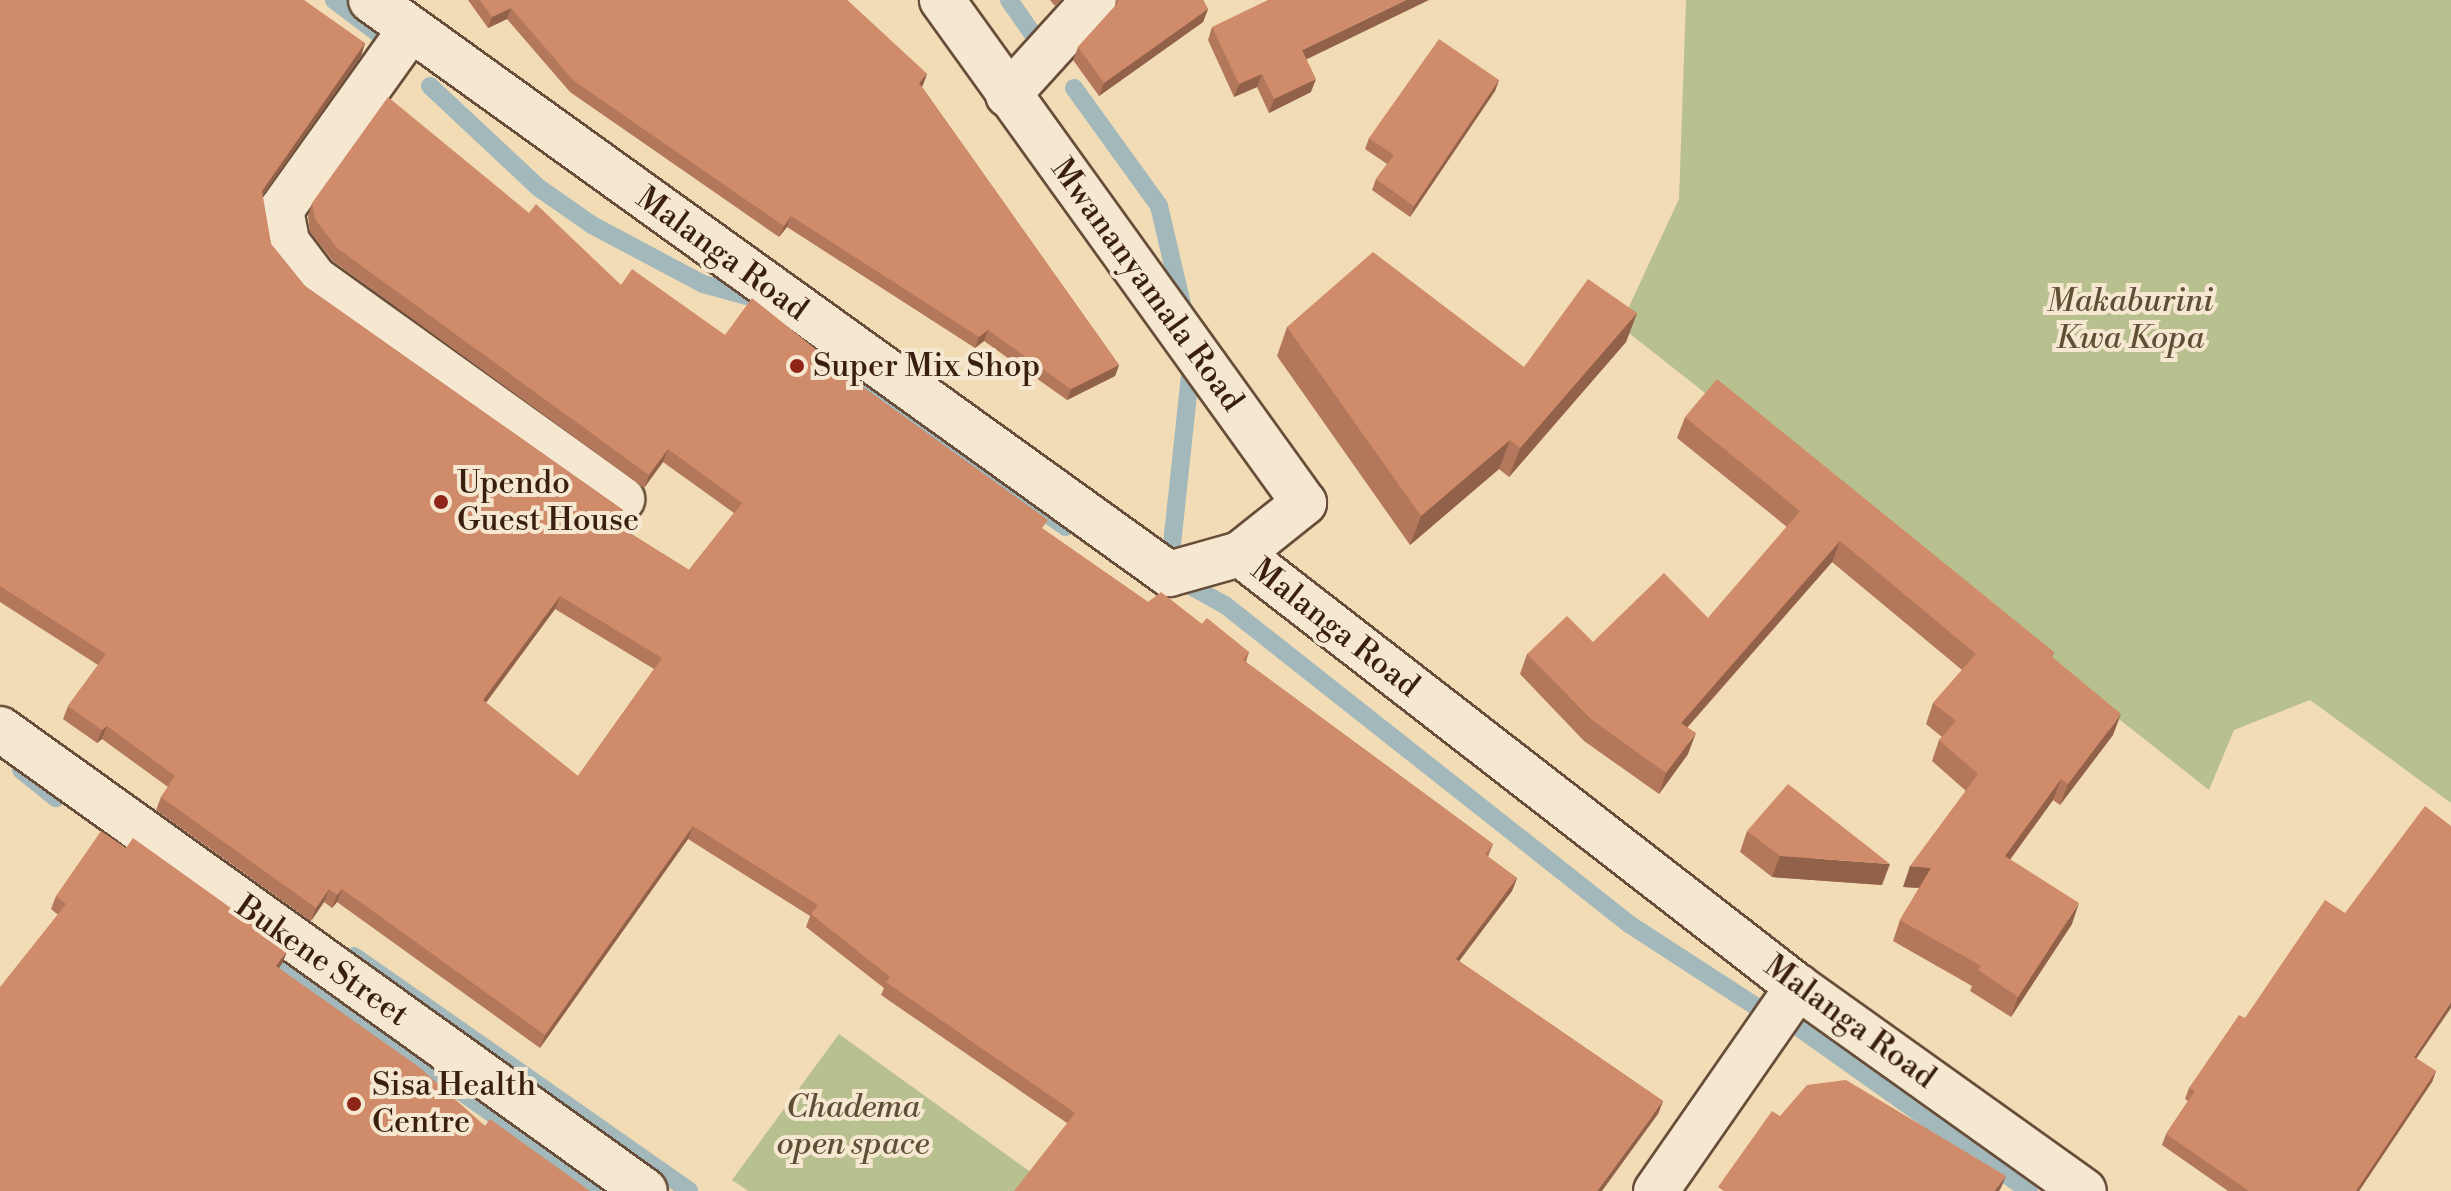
<!DOCTYPE html>
<style>
body{margin:0}
#map{position:relative;width:2451px;height:1191px;overflow:hidden;background:#f1dcb6;font-family:"Libre Bodoni",serif}
div>[style]{position:absolute}
.green>*{inset:0;background:#b8c08f}
.stream>*{height:18px;margin:-9px;padding:0 9px;transform-origin:9px;border-radius:9px;background:#a2b8bb}
.roads{filter:drop-shadow(2px 0 #684e3a) drop-shadow(-2px 0 #684e3a) drop-shadow(0 2px #684e3a) drop-shadow(0 -2px #684e3a)}
.minor>*{height:44px;margin:-22px;padding:0 22px;transform-origin:22px;border-radius:22px;background:#f6e8d0}
.wall>*{inset:0;background:#b3785b}
.shaded-wall>*{inset:0;background:#92614a}
.building>*{inset:0;background:#d08b6a}
.dots>*{width:22px;height:22px;translate:-50% -50%;box-sizing:border-box;border:4px solid #f6e8d0;border-radius:50%}
span{translate:-50% -50%;white-space:nowrap;text-align:center;line-height:1.15;-webkit-text-stroke:8px #f6e8d0;paint-order:stroke}
.street-label{font-size:32px;color:#3a1f10}
.park-label{font-size:32px;color:#604f36;font-style:italic}
.poi-label{font-size:32px;color:#3a1f10}
.left{translate:0 -50%;text-align:left}
</style>
<div id="map">
<div class="green">
<div style="clip-path:polygon(1686px 0,2451px 0,2451px 803px,2310px 700px,2234px 730px,2209px 790px,1620px 326px,1679px 199px)"></div>
<div style="clip-path:polygon(839px 1034px,1057px 1191px,748px 1191px,732px 1180px)"></div>
</div>
<div class="stream">
<div style="left:334px;top:0;width:81px;rotate:37deg"></div>
<div style="left:1009px;top:0;width:56px;rotate:55.2deg"></div>
<div style="left:430px;top:86px;width:149px;rotate:43.1deg"></div>
<div style="left:539px;top:188px;width:65px;rotate:34.9deg"></div>
<div style="left:592px;top:225px;width:126px;rotate:28deg"></div>
<div style="left:703px;top:284px;width:57px;rotate:15.3deg"></div>
<div style="left:1074px;top:88px;width:145px;rotate:54.2deg"></div>
<div style="left:1159px;top:206px;width:110px;rotate:76.8deg"></div>
<div style="left:825px;top:350px;width:67px;rotate:42.6deg"></div>
<div style="left:874px;top:395px;width:233px;rotate:34.5deg"></div>
<div style="left:1192px;top:357px;width:218px;rotate:96.1deg"></div>
<div style="left:1169px;top:574px;width:64px;rotate:29deg"></div>
<div style="left:1225px;top:605px;width:515px;rotate:38.29deg"></div>
<div style="left:1629px;top:924px;width:153px;rotate:33deg"></div>
<div style="left:21px;top:770px;width:45px;rotate:38.7deg"></div>
<div style="left:261px;top:950px;width:329px;rotate:35.3deg"></div>
<div style="left:529px;top:1140px;width:81px;rotate:39deg"></div>
<div style="left:354px;top:956px;width:409px;rotate:35deg"></div>
<div style="left:1802px;top:1030px;width:278px;rotate:35.3deg"></div>
</div>
<div class="roads">
<div class="minor">
<div style="left:371px;top:0;width:983px;rotate:35.73deg"></div>
<div style="left:1169px;top:574px;width:74px;rotate:-15.7deg"></div>
<div style="left:1240px;top:554px;width:82px;rotate:-38.6deg"></div>
<div style="left:1304px;top:503px;width:620px;rotate:-125.74deg"></div>
<div style="left:410px;top:30px;width:221px;rotate:125.6deg"></div>
<div style="left:281px;top:210px;width:33px;rotate:79deg"></div>
<div style="left:287px;top:242px;width:46px;rotate:52.9deg"></div>
<div style="left:315px;top:279px;width:378px;rotate:35.6deg"></div>
<div style="left:1008px;top:95px;width:128px;rotate:-47.8deg"></div>
<div style="left:1240px;top:554px;width:706px;rotate:37.81deg"></div>
<div style="left:1798px;top:987px;width:351px;rotate:35.5deg"></div>
<div style="left:0;top:729px;width:793px;rotate:35.61deg"></div>
<div style="left:1656px;top:1191px;width:249px;rotate:-55.2deg"></div>
</div>
</div>
<div class="wall">
<div style="clip-path:polygon(evenodd,0 0,365px 43px,361px 56px,262px 196px,271px 244px,305px 286px,623px 510px,617px 525px,689px 570px,734px 513px,663px 462px,644px 488px,333px 261px,310px 232px,308px 216px,312px 203px,529px 213px,621px 285px,725px 335px,859px 384px,1044px 530px,1148px 602px,1202px 624px,1249px 652px,1246px 662px,1493px 844px,1488px 857px,1517px 878px,1512px 891px,1459px 961px,1663px 1101px,1658px 1114px,1067px 1123px,881px 995px,884px 988px,806px 927px,810px 916px,688px 839px,540px 1048px,337px 902px,332px 908px,324px 902px,311px 921px,156px 810px,161px 797px,168px 787px,102px 739px,97px 743px,63px 719px,68px 706px,98px 665px,0 602px,0 0,555px 609px,654px 669px,578px 776px,486px 703px,555px 609px)"></div>
<div style="clip-path:polygon(468px 0,847px 0,927px 74px,922px 87px,1119px 365px,1115px 376px,1067px 400px,984px 341px,975px 348px,787px 227px,779px 237px,570px 92px,507px 19px,488px 28px)"></div>
<div style="clip-path:polygon(1050px 0,1061px 0,1055px 6px)"></div>
<div style="clip-path:polygon(1116px 0,1203px 0,1208px 9px,1203px 22px,1099px 96px,1073px 60px,1078px 47px,1115px 6px)"></div>
<div style="clip-path:polygon(1212px 27px,1306px 59px,1311px 92px,1269px 113px,1257px 87px,1234px 97px,1208px 40px)"></div>
<div style="clip-path:polygon(1499px 80px,1495px 91px,1410px 217px,1372px 190px,1376px 179px,1387px 164px,1365px 149px,1369px 138px)"></div>
<div style="clip-path:polygon(1637px 313px,1626px 342px,1509px 477px,1499px 469px,1410px 545px,1277px 356px,1287px 327px,1524px 367px)"></div>
<div style="clip-path:polygon(1685px 417px,2054px 652px,2052px 657px,2113px 735px,2060px 805px,2053px 800px,2010px 860px,2072px 924px,2011px 1017px,1970px 991px,1972px 986px,1893px 941px,1900px 920px,1919px 888px,1903px 887px,1966px 791px,1932px 761px,1939px 740px,1942px 737px,1926px 724px,1933px 703px,1962px 670px,1832px 562px,1688px 727px,1688px 754px,1659px 794px,1584px 741px,1520px 674px,1527px 654px,1593px 642px,1708px 618px,1787px 527px,1677px 438px)"></div>
<div style="clip-path:polygon(1747px 831px,1882px 885px,1772px 877px,1740px 852px)"></div>
<div style="clip-path:polygon(56px 896px,283px 962px,279px 968px,485px 1126px,57px 914px,51px 909px)"></div>
<div style="clip-path:polygon(2345px 913px,2416px 1058px,2436px 1071px,2432px 1082px,2359px 1191px,2228px 1191px,2162px 1145px,2166px 1134px,2188px 1101px,2185px 1099px,2189px 1088px,2245px 1018px)"></div>
</div>
<div class="shaded-wall">
<div style="clip-path:polygon(1406px 0,1429px 0,1297px 64px,1302px 50px)"></div>
<div style="clip-path:polygon(511px 8px,507px 19px,488px 28px,492px 17px)"></div>
<div style="clip-path:polygon(1208px 9px,1203px 22px,1099px 96px,1104px 83px)"></div>
<div style="clip-path:polygon(365px 43px,361px 56px,257px 204px,262px 191px)"></div>
<div style="clip-path:polygon(927px 74px,923px 85px,915px 94px,919px 83px)"></div>
<div style="clip-path:polygon(1262px 74px,1257px 87px,1234px 97px,1239px 84px)"></div>
<div style="clip-path:polygon(1316px 79px,1311px 92px,1269px 113px,1274px 99px)"></div>
<div style="clip-path:polygon(1499px 80px,1495px 91px,1410px 217px,1414px 206px)"></div>
<div style="clip-path:polygon(791px 216px,787px 227px,779px 237px,784px 226px)"></div>
<div style="clip-path:polygon(1637px 313px,1626px 342px,1509px 477px,1520px 448px)"></div>
<div style="clip-path:polygon(988px 330px,984px 341px,975px 348px,979px 337px)"></div>
<div style="clip-path:polygon(1119px 365px,1115px 376px,1067px 400px,1071px 389px)"></div>
<div style="clip-path:polygon(1510px 440px,1499px 469px,1410px 545px,1421px 516px)"></div>
<div style="clip-path:polygon(668px 449px,663px 462px,644px 488px,649px 475px)"></div>
<div style="clip-path:polygon(623px 510px,618px 523px,609px 536px,613px 523px)"></div>
<div style="clip-path:polygon(1840px 541px,1832px 562px,1673px 743px,1681px 723px)"></div>
<div style="clip-path:polygon(560px 596px,555px 609px,478px 713px,483px 700px)"></div>
<div style="clip-path:polygon(2121px 714px,2113px 735px,2060px 805px,2068px 784px)"></div>
<div style="clip-path:polygon(107px 726px,102px 739px,97px 743px,102px 730px)"></div>
<div style="clip-path:polygon(1696px 733px,1688px 754px,1659px 794px,1666px 773px)"></div>
<div style="clip-path:polygon(2061px 779px,2053px 800px,1997px 877px,2005px 856px)"></div>
<div style="clip-path:polygon(693px 826px,688px 839px,540px 1048px,545px 1035px)"></div>
<div style="clip-path:polygon(1780px 856px,1890px 864px,1882px 885px,1772px 877px)"></div>
<div style="clip-path:polygon(1910px 866px,1931px 868px,1923px 888px,1903px 887px)"></div>
<div style="clip-path:polygon(1517px 878px,1512px 891px,1451px 972px,1456px 959px)"></div>
<div style="clip-path:polygon(329px 889px,324px 902px,311px 921px,316px 908px)"></div>
<div style="clip-path:polygon(342px 889px,337px 902px,332px 908px,337px 895px)"></div>
<div style="clip-path:polygon(2079px 903px,2072px 924px,2011px 1017px,2018px 997px)"></div>
<div style="clip-path:polygon(288px 949px,283px 962px,271px 979px,276px 966px)"></div>
<div style="clip-path:polygon(2451px 1002px,2451px 1008px,2410px 1068px,2414px 1057px)"></div>
<div style="clip-path:polygon(2436px 1071px,2432px 1082px,2359px 1191px,2356px 1191px)"></div>
<div style="clip-path:polygon(1663px 1101px,1658px 1114px,1602px 1191px,1597px 1191px)"></div>
<div style="clip-path:polygon(2006px 1176px,2001px 1188px,1999px 1191px,1994px 1191px)"></div>
</div>
<div class="building">
<div style="clip-path:polygon(evenodd,0 0,304px 0,365px 43px,262px 191px,271px 244px,305px 286px,623px 510px,613px 523px,689px 570px,742px 503px,668px 449px,649px 475px,337px 248px,315px 219px,312px 203px,388px 97px,529px 213px,536px 204px,621px 285px,632px 269px,725px 335px,752px 298px,859px 384px,1048px 520px,1042px 528px,1148px 602px,1161px 592px,1202px 624px,1207px 618px,1249px 652px,1243px 660px,1493px 844px,1485px 854px,1517px 878px,1456px 959px,1663px 1101px,1597px 1191px,1014px 1191px,1075px 1113px,886px 982px,890px 977px,811px 914px,818px 905px,693px 826px,545px 1035px,342px 889px,337px 895px,329px 889px,316px 908px,161px 797px,175px 776px,107px 726px,102px 730px,68px 706px,106px 654px,0 586px,0 0,560px 596px,662px 658px,578px 776px,483px 700px,560px 596px)"></div>
<div style="clip-path:polygon(480px 0,847px 0,927px 74px,919px 83px,1119px 365px,1071px 389px,988px 330px,979px 337px,791px 216px,784px 226px,574px 81px,511px 8px,492px 17px)"></div>
<div style="clip-path:polygon(1118px 0,1203px 0,1208px 9px,1104px 83px,1078px 47px,1118px 3px)"></div>
<div style="clip-path:polygon(1268px 0,1406px 0,1302px 50px,1316px 79px,1274px 99px,1262px 74px,1239px 84px,1212px 27px)"></div>
<div style="clip-path:polygon(1439px 39px,1499px 80px,1414px 206px,1376px 179px,1394px 155px,1369px 138px)"></div>
<div style="clip-path:polygon(1373px 252px,1524px 367px,1588px 279px,1637px 313px,1520px 448px,1510px 440px,1421px 516px,1287px 327px)"></div>
<div style="clip-path:polygon(1717px 379px,2054px 652px,2051px 656px,2121px 714px,2068px 784px,2061px 779px,2005px 856px,2079px 903px,2018px 997px,1978px 970px,1981px 966px,1900px 920px,1931px 868px,1910px 866px,1978px 774px,1939px 740px,1956px 721px,1933px 703px,1976px 654px,1840px 541px,1681px 723px,1696px 733px,1666px 773px,1592px 720px,1527px 654px,1567px 616px,1593px 642px,1664px 573px,1708px 618px,1800px 511px,1685px 417px)"></div>
<div style="clip-path:polygon(1788px 784px,1890px 864px,1780px 856px,1747px 831px)"></div>
<div style="clip-path:polygon(2425px 806px,2451px 826px,2451px 1002px,2414px 1057px,2436px 1071px,2356px 1191px,2249px 1191px,2166px 1134px,2195px 1091px,2189px 1088px,2239px 1015px,2245px 1018px,2325px 900px,2345px 913px)"></div>
<div style="clip-path:polygon(101px 831px,126px 848px,133px 838px,288px 949px,276px 966px,419px 1067px,485px 1126px,490px 1119px,590px 1191px,0 1191px,0 987px,66px 904px,56px 896px)"></div>
<div style="clip-path:polygon(1846px 1080px,2006px 1176px,1994px 1191px,1724px 1191px,1718px 1187px,1772px 1111px,1780px 1116px,1807px 1085px)"></div>
</div>
<div class="dots">
<div style="left:797px;top:366px;background:#8f2418"></div>
<div style="left:441px;top:502px;background:#8f2418"></div>
<div style="left:354px;top:1104px;background:#8f2418"></div>
</div>
<div class="street-label">
<span style="left:722px;top:254px;rotate:36deg">Malanga Road</span>
<span style="left:1147px;top:285px;rotate:54deg">Mwananyamala Road</span>
<span style="left:1335px;top:628px;rotate:38deg">Malanga Road</span>
<span style="left:322px;top:961px;rotate:35deg">Bukene Street</span>
<span style="left:1850px;top:1022px;rotate:36deg">Malanga Road</span>
</div>
<div class="park-label">
<span style="left:2130px;top:320px">Makaburini<br>Kwa Kopa</span>
<span style="left:853px;top:1126px">Chadema<br>open space</span>
</div>
<div class="poi-label">
<span class="left" style="left:813px;top:366px">Super Mix Shop</span>
<span class="left" style="left:457px;top:502px">Upendo<br>Guest House</span>
<span class="left" style="left:372px;top:1104px">Sisa Health<br>Centre</span>
</div>
</div>
